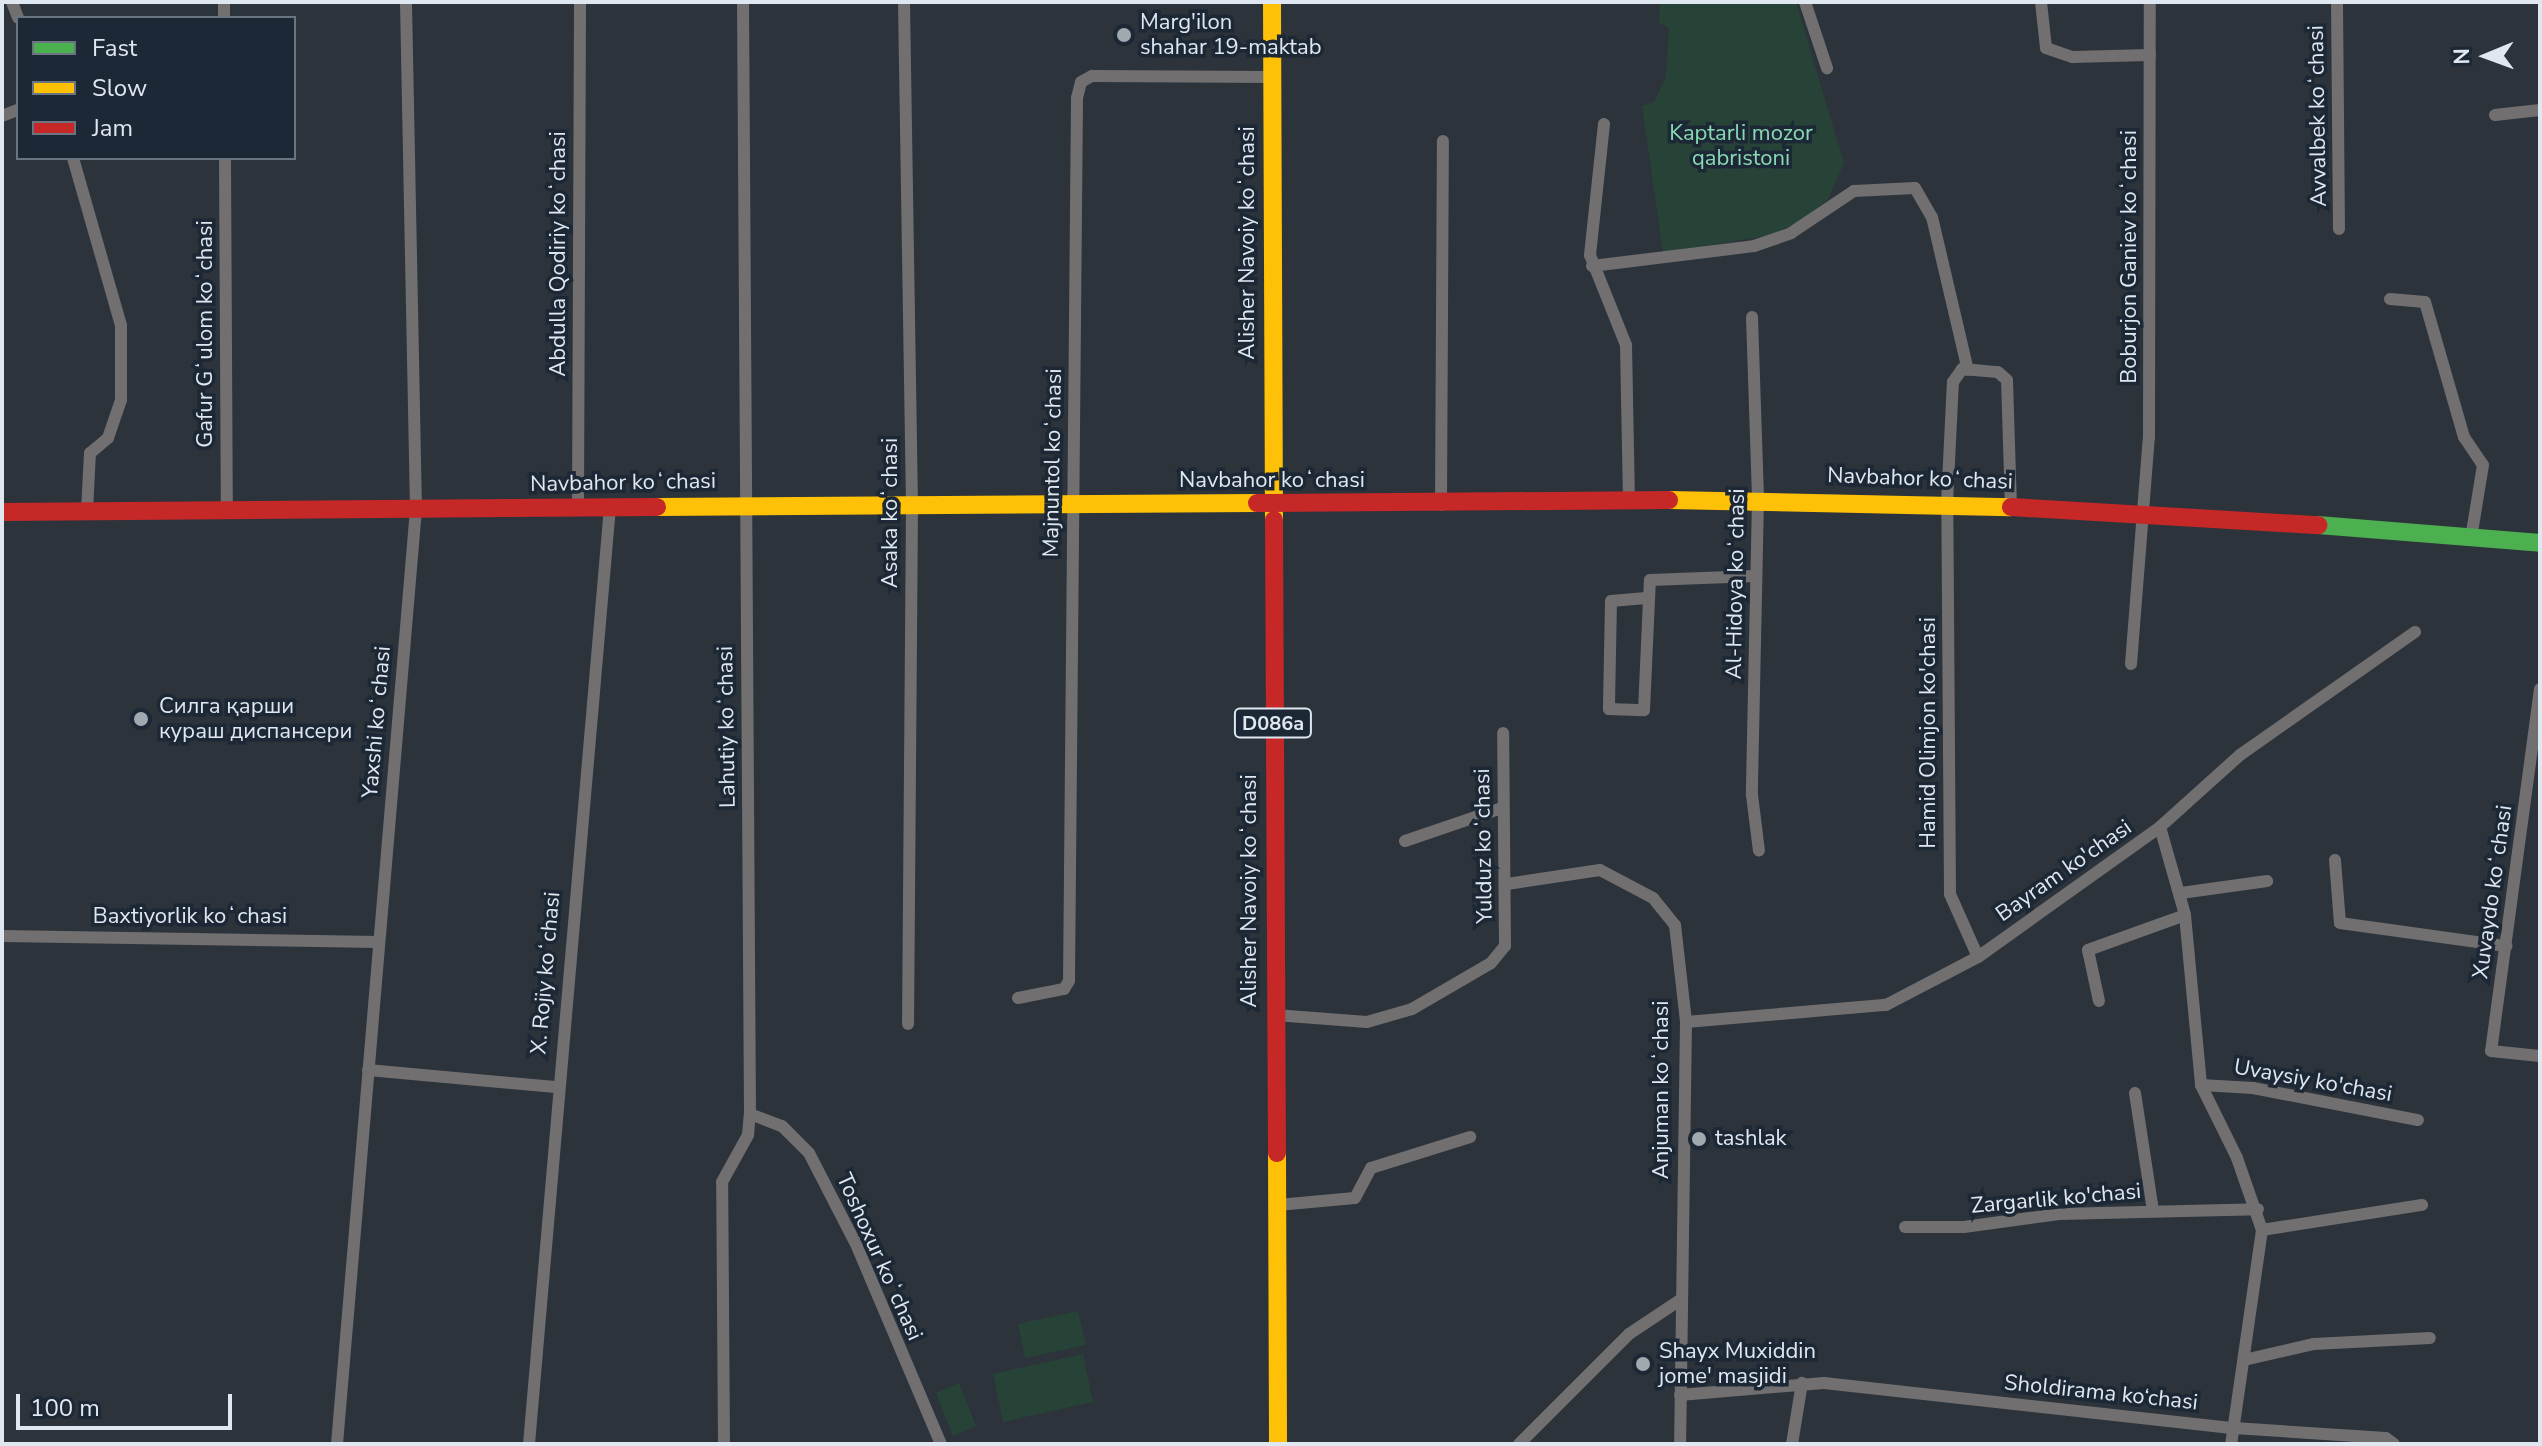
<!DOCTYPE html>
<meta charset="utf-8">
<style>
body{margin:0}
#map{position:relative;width:2542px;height:1446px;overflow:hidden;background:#2c333a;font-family:"Nunito Sans",sans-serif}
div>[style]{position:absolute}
.green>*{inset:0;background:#274337}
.street>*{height:12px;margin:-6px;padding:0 6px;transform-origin:6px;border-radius:6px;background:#716f70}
.fast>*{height:18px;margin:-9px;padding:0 9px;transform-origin:9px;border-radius:9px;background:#4caf50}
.slow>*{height:18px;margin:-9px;padding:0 9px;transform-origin:9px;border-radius:9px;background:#ffc107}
.jam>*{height:18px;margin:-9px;padding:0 9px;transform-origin:9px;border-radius:9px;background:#c62828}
.dots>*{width:22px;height:22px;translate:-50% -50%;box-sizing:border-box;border:4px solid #1d2836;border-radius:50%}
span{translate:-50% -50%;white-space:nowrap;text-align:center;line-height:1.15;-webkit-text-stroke:7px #1d2836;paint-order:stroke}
.shield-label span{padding:2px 6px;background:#1d2836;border:2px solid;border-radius:6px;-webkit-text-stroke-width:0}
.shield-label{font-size:20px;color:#dfe7f0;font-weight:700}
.poi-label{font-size:22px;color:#dfe7f0}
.left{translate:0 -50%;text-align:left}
.street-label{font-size:22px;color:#dfe7f0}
.park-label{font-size:22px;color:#89d9b3}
.frame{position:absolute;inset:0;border:4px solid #dfe7f0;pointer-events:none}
.legend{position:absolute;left:16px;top:16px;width:280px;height:144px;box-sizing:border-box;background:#1d2836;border:2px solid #6b7480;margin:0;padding:10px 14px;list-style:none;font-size:24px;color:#dfe7f0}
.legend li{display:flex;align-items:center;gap:16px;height:40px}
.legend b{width:40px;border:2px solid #6b7480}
.north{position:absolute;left:2446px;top:16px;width:80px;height:80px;-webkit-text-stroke:6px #1d2836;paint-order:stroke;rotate:269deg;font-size:22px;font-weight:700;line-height:32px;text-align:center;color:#dfe7f0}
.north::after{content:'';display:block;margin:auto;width:28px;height:36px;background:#dfe7f0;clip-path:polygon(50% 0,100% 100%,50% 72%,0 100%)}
.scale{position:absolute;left:16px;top:1394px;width:216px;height:36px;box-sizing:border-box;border:4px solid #dfe7f0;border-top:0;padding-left:10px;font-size:24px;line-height:28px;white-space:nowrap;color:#dfe7f0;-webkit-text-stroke:6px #1d2836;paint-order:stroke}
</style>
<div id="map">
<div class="green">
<div style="clip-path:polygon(1660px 2px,1796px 2px,1844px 163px,1828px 199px,1801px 221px,1771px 235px,1663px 253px,1642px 106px,1654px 102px,1666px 77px,1669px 28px,1659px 23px)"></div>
<div style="clip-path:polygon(1078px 1311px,1086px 1345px,1025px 1358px,1018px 1324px)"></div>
<div style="clip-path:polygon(1083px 1354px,1093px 1402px,1003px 1422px,993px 1374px)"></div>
<div style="clip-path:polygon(959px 1383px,976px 1426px,953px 1436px,936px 1393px)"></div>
</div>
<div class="street">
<div style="left:12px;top:2px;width:17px;rotate:69deg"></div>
<div style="left:224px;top:2px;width:16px;rotate:90deg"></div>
<div style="left:904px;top:2px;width:505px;rotate:89.09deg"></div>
<div style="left:912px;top:507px;width:517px;rotate:90.44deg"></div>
<div style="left:1805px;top:2px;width:70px;rotate:71.6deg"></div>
<div style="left:2041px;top:2px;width:46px;rotate:83.8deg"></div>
<div style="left:2046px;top:48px;width:28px;rotate:19deg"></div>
<div style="left:2072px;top:57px;width:78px;rotate:-1.5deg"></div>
<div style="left:2337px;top:2px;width:227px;rotate:89.5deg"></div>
<div style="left:2495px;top:115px;width:45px;rotate:-6.3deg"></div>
<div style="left:2px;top:116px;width:17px;rotate:-21deg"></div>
<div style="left:1604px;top:124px;width:132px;rotate:96.1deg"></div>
<div style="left:1590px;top:255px;width:97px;rotate:68.2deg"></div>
<div style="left:1626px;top:345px;width:156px;rotate:88.9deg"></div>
<div style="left:73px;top:158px;width:174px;rotate:74deg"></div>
<div style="left:121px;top:325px;width:75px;rotate:90deg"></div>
<div style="left:121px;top:400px;width:40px;rotate:108.9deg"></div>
<div style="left:108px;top:438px;width:23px;rotate:140deg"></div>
<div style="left:90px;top:453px;width:57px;rotate:93deg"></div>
<div style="left:225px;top:158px;width:352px;rotate:89.7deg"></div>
<div style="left:1592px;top:266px;width:163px;rotate:-7deg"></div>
<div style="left:1754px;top:246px;width:39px;rotate:-19deg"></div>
<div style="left:1791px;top:233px;width:76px;rotate:-33.7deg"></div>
<div style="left:1854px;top:191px;width:61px;rotate:-2.8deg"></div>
<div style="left:1915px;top:188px;width:34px;rotate:60deg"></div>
<div style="left:1932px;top:217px;width:157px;rotate:76.8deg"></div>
<div style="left:2390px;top:299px;width:35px;rotate:5deg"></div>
<div style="left:2425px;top:302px;width:141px;rotate:73.9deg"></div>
<div style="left:2464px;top:437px;width:34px;rotate:56deg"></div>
<div style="left:2483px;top:465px;width:74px;rotate:99.3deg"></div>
<div style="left:1752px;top:317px;width:182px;rotate:88.1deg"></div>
<div style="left:1758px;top:499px;width:296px;rotate:91.2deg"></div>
<div style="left:1752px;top:795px;width:56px;rotate:82.9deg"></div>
<div style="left:1441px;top:505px;width:364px;rotate:-89.7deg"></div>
<div style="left:578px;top:507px;width:505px;rotate:-89.77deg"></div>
<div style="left:1646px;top:598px;width:35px;rotate:175deg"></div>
<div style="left:1611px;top:601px;width:108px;rotate:91.1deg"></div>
<div style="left:1609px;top:709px;width:35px;rotate:2deg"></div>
<div style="left:1644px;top:710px;width:130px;rotate:-87.4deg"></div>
<div style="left:1650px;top:580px;width:106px;rotate:-2.2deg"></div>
<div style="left:2131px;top:664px;width:228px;rotate:-85.5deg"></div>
<div style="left:2149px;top:437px;width:435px;rotate:-89.9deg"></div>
<div style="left:2540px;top:689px;width:365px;rotate:97.7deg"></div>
<div style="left:2491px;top:1051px;width:49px;rotate:5.8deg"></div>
<div style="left:2160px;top:827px;width:91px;rotate:74.1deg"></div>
<div style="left:2185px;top:915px;width:171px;rotate:84.6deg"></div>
<div style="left:2201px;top:1085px;width:81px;rotate:63.7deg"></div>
<div style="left:2237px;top:1158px;width:76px;rotate:70.9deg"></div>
<div style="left:2262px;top:1230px;width:216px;rotate:98.2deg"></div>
<div style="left:1405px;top:841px;width:102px;rotate:-18.8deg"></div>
<div style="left:2335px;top:860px;width:63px;rotate:85.5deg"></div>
<div style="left:2340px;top:923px;width:168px;rotate:7.9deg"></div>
<div style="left:1507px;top:884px;width:94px;rotate:-8.6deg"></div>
<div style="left:1600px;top:870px;width:60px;rotate:27.8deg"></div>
<div style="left:1653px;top:898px;width:35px;rotate:51deg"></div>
<div style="left:1675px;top:925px;width:98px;rotate:83.5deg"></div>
<div style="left:1686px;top:1022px;width:422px;rotate:90.8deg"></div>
<div style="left:2181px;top:893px;width:87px;rotate:-7.9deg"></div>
<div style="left:2px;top:936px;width:376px;rotate:0.9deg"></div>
<div style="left:1978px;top:957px;width:69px;rotate:-114deg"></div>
<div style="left:1950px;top:894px;width:391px;rotate:-90.4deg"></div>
<div style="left:1947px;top:503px;width:121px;rotate:-87.2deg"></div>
<div style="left:1953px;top:382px;width:16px;rotate:-55deg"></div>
<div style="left:1962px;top:369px;width:36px;rotate:5deg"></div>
<div style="left:1998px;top:372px;width:12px;rotate:42deg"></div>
<div style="left:2007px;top:380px;width:125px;rotate:88.2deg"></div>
<div style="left:1018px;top:998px;width:47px;rotate:-11.1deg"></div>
<div style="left:1064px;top:989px;width:9px;rotate:-58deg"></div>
<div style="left:1069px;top:981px;width:883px;rotate:-89.48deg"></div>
<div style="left:1077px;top:98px;width:16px;rotate:-76deg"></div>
<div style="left:1081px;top:82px;width:13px;rotate:-29deg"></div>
<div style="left:1092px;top:76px;width:180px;rotate:0.3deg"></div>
<div style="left:2099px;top:1001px;width:52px;rotate:-102.2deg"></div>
<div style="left:2088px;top:950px;width:103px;rotate:-19.8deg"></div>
<div style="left:1275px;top:1015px;width:92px;rotate:4.4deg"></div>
<div style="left:1367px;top:1022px;width:47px;rotate:-16.1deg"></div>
<div style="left:1412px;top:1009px;width:91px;rotate:-30.2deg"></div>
<div style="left:1491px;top:963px;width:22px;rotate:-51deg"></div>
<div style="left:1505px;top:946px;width:213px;rotate:-90.5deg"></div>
<div style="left:1686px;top:1022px;width:201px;rotate:-4.9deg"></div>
<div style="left:1886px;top:1005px;width:104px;rotate:-27.6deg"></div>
<div style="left:1978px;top:957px;width:224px;rotate:-35.5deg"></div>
<div style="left:2160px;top:827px;width:108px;rotate:-42deg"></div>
<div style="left:2240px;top:755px;width:214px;rotate:-35.1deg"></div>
<div style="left:368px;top:1070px;width:188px;rotate:5.2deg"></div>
<div style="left:2201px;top:1085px;width:52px;rotate:3.3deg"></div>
<div style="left:2253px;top:1088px;width:168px;rotate:11deg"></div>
<div style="left:2135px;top:1093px;width:118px;rotate:81.3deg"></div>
<div style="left:750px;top:1114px;width:34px;rotate:21deg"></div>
<div style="left:782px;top:1126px;width:38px;rotate:45deg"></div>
<div style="left:809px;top:1153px;width:102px;rotate:62.7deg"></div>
<div style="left:856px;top:1244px;width:217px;rotate:67deg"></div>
<div style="left:1278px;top:1205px;width:77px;rotate:-5.2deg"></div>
<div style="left:1355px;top:1198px;width:34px;rotate:-62deg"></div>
<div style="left:1371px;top:1168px;width:104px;rotate:-17.4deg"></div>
<div style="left:1905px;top:1227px;width:59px"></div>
<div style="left:1964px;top:1227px;width:96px;rotate:-7.8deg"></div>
<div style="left:2059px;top:1214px;width:199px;rotate:-1.4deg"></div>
<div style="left:2262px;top:1230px;width:162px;rotate:-8.9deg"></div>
<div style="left:2244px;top:1360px;width:72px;rotate:-12.9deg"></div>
<div style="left:2314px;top:1344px;width:116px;rotate:-3deg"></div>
<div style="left:1680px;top:1395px;width:144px;rotate:-4.8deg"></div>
<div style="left:1824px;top:1383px;width:412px;rotate:6.3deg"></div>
<div style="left:2234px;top:1428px;width:152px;rotate:3.8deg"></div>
<div style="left:2386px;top:1438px;width:10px;rotate:37deg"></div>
<div style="left:337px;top:1444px;width:937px;rotate:-85.17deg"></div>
<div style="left:416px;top:510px;width:508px;rotate:-91.13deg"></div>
<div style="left:529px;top:1444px;width:941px;rotate:-85.06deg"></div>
<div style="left:724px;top:1444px;width:262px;rotate:-90.4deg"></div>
<div style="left:722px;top:1182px;width:54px;rotate:-61deg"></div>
<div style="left:748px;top:1135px;width:21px;rotate:-85deg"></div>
<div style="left:750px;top:1114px;width:1112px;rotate:-90.36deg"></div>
<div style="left:1519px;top:1444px;width:156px;rotate:-45deg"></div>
<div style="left:1629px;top:1334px;width:61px;rotate:-33.7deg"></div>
<div style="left:1792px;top:1444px;width:62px;rotate:-80.7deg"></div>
</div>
<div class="fast">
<div style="left:2318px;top:525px;width:223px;rotate:4.6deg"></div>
</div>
<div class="slow">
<div style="left:1272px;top:2px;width:518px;rotate:89.78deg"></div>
<div style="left:1669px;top:500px;width:342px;rotate:1.2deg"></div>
<div style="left:657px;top:507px;width:600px;rotate:-0.38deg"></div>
<div style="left:1277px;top:1153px;width:291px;rotate:89.8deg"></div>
</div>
<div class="jam">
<div style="left:1257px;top:503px;width:412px;rotate:-0.4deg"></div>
<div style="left:2011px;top:507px;width:308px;rotate:3.4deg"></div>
<div style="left:2px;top:512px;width:655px;rotate:-0.44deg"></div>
<div style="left:1274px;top:520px;width:633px;rotate:89.73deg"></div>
</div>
<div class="dots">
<div style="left:1124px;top:35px;background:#a0a8b0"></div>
<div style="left:141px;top:719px;background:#a0a8b0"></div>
<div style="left:1699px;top:1139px;background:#a0a8b0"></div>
<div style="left:1643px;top:1364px;background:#a0a8b0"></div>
</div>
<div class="shield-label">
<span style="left:1273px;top:723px">D086a</span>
</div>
<div class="poi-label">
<span class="left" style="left:1140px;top:35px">Marg'ilon<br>shahar 19-maktab</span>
<span class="left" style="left:159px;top:719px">Силга қарши<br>кураш диспансери</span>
<span class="left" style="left:1715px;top:1139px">tashlak</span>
<span class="left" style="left:1659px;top:1364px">Shayx Muxiddin<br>jome' masjidi</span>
</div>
<div class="street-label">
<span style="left:2318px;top:116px;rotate:-91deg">Avvalbek koʻchasi</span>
<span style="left:1248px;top:243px;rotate:-90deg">Alisher Navoiy koʻchasi</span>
<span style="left:559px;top:254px;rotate:-90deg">Abdulla Qodiriy koʻchasi</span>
<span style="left:2130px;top:257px;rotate:-90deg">Boburjon Ganiev koʻchasi</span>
<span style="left:206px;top:334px;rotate:-90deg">Gafur Gʻulom koʻchasi</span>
<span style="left:1053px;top:463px;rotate:-89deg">Majnuntol koʻchasi</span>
<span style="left:1920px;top:479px;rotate:2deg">Navbahor koʻchasi</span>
<span style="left:1272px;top:481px">Navbahor koʻchasi</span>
<span style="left:623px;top:483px;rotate:-1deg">Navbahor koʻchasi</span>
<span style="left:891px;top:513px;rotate:-90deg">Asaka koʻchasi</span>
<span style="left:1736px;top:584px;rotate:-89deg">Al-Hidoya koʻchasi</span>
<span style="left:377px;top:722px;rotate:-85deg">Yaxshi koʻchasi</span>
<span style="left:727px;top:727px;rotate:-91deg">Lahutiy koʻchasi</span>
<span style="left:1929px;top:733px;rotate:-90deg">Hamid Olimjon ko'chasi</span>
<span style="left:1484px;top:846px;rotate:-91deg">Yulduz koʻchasi</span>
<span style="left:2064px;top:871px;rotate:-35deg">Bayram ko'chasi</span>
<span style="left:1250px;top:891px;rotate:-90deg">Alisher Navoiy koʻchasi</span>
<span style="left:2493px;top:892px;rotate:-82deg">Xuvaydo koʻchasi</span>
<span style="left:190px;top:917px">Baxtiyorlik koʻchasi</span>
<span style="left:546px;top:973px;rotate:-85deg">X. Rojiy koʻchasi</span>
<span style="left:2313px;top:1081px;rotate:10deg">Uvaysiy ko'chasi</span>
<span style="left:1662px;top:1090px;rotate:-90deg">Anjuman koʻchasi</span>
<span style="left:2056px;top:1199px;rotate:-5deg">Zargarlik ko'chasi</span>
<span style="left:879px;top:1257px;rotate:66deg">Toshoxur koʻchasi</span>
<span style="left:2101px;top:1393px;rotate:6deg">Sholdirama ko‘chasi</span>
</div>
<div class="park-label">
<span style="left:1741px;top:146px">Kaptarli mozor<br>qabristoni</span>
</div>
<div class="frame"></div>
<ul class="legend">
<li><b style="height:10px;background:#4caf50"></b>Fast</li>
<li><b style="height:10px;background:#ffc107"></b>Slow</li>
<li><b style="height:10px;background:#c62828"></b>Jam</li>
</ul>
<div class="north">N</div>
<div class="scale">100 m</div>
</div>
